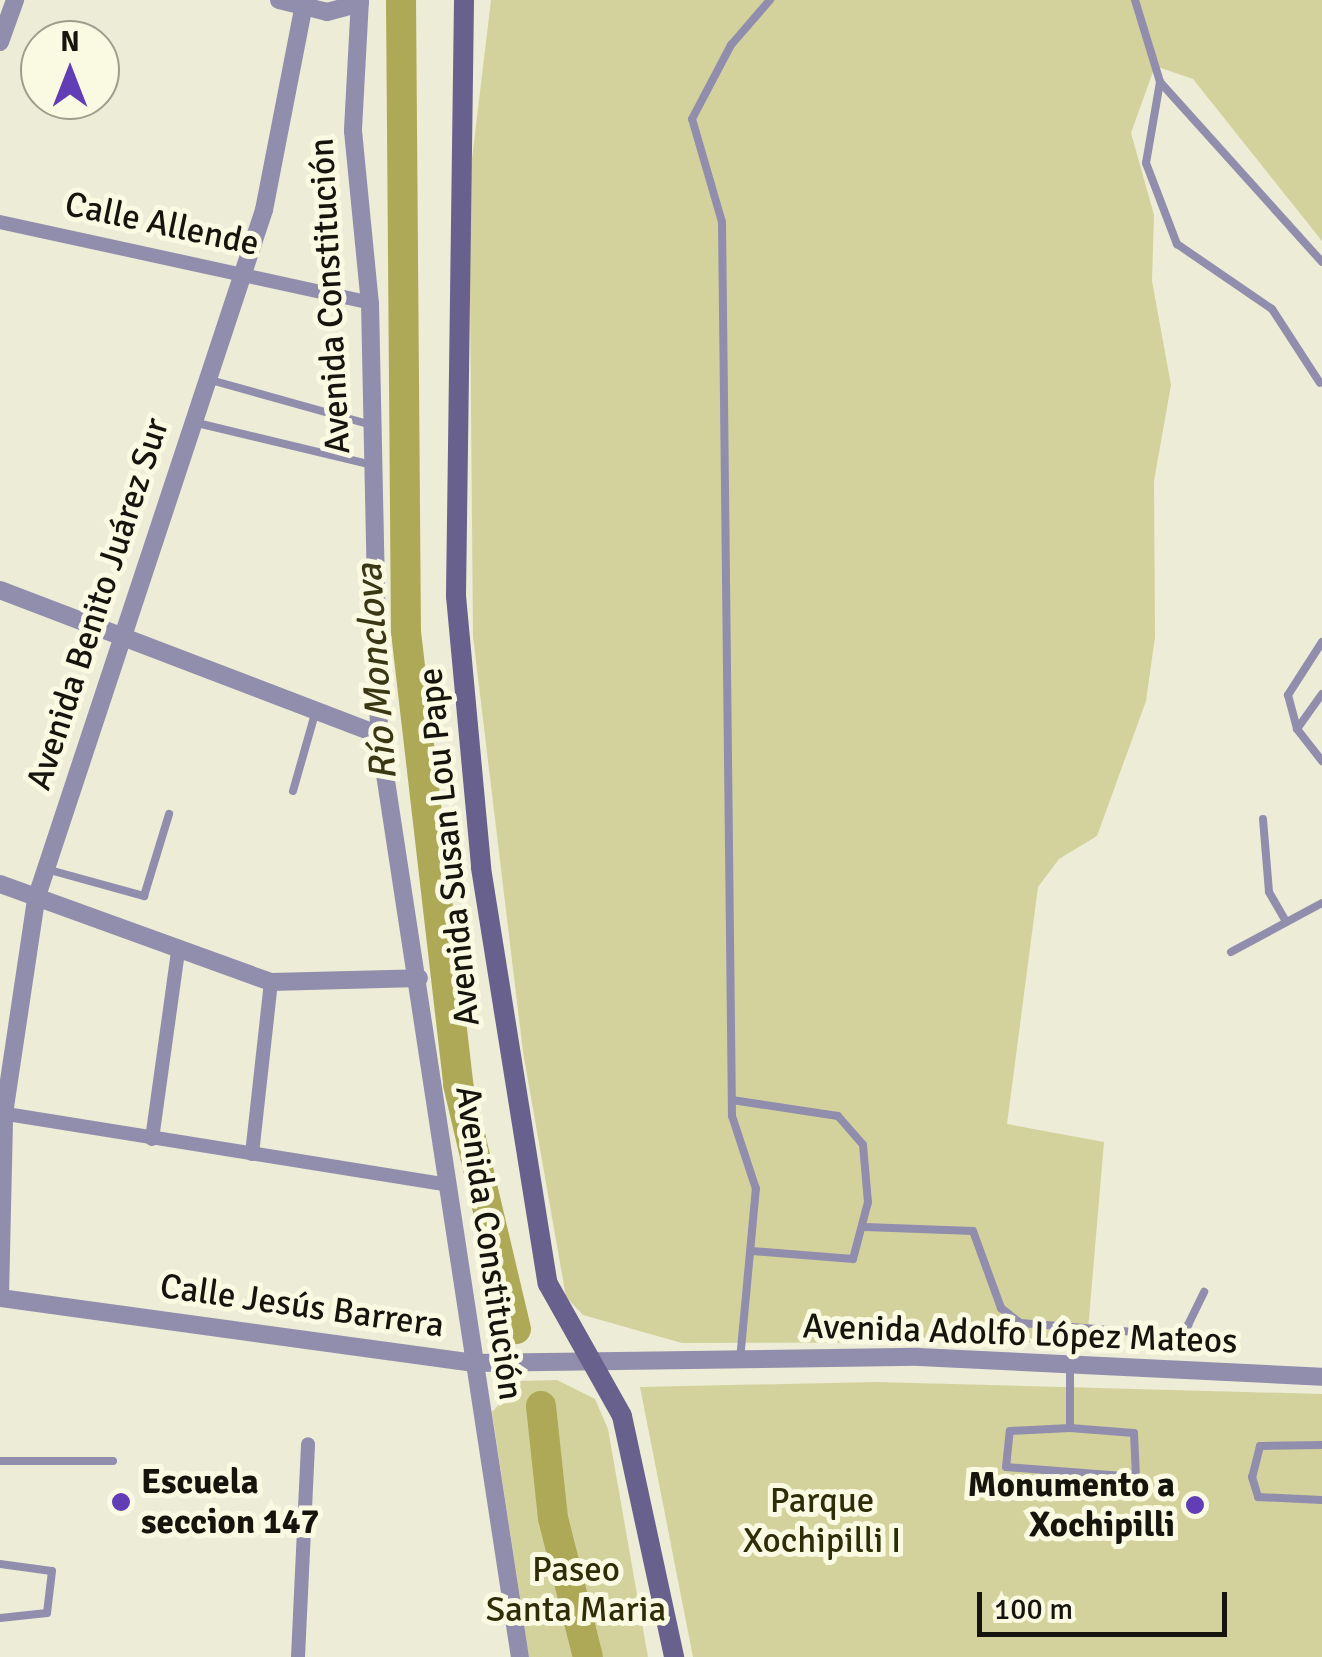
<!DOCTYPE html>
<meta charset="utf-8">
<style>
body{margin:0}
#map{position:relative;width:1322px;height:1657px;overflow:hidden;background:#edecd6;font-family:Signika,sans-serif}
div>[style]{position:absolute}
.green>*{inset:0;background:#d3d29d}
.river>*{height:30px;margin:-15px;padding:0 15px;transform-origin:15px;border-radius:15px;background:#ada957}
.service>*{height:8px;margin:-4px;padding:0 4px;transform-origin:4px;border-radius:4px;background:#918dad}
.minor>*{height:14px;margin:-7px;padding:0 7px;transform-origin:7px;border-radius:7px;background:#918dad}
.tertiary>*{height:18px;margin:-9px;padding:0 9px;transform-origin:9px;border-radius:9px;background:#918dad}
.secondary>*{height:20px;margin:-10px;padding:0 10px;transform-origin:10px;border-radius:10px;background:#68608d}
.dots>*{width:28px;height:28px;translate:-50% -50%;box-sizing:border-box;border:5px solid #fafae3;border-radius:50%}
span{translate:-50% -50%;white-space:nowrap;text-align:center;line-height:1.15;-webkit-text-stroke:10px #fafae3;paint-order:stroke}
.street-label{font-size:35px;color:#15140d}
.poi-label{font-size:35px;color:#15140d;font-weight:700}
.left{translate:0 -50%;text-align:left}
.right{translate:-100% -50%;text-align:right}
.park-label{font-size:35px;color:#2f2d08}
.water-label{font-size:38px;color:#393714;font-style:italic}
.north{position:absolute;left:20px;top:20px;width:100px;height:100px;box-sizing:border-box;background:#fafae3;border:2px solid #9e9e8d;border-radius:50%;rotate:0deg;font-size:28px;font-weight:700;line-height:40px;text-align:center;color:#15140d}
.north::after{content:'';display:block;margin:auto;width:35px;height:45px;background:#613db6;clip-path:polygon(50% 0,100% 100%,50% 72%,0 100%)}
.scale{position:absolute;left:977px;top:1592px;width:250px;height:45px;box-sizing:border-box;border:5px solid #15140d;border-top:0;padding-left:12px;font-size:30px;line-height:35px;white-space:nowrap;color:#15140d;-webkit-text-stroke:8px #fafae3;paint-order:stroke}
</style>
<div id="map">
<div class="green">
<div style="clip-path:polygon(491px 0,1322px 0,1322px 241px,1193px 79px,1155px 66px,1131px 133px,1154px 215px,1152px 281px,1171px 385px,1154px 481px,1155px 637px,1146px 701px,1097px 836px,1059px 859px,1038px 887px,1007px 1124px,1104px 1142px,1087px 1342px,682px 1343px,583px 1315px,566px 1297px,523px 1052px,473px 636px,469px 184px)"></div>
<div style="clip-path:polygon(557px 1380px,595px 1399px,608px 1429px,648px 1657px,529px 1657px,492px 1412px,521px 1381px)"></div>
<div style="clip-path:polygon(876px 1382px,1322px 1394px,1322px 1657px,693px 1657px,640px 1387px)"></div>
</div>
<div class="river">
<div style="left:401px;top:0;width:632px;rotate:89.55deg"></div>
<div style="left:406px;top:632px;width:455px;rotate:83.4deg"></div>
<div style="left:458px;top:1084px;width:252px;rotate:76.7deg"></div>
<div style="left:541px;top:1406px;width:113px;rotate:83.9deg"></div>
<div style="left:553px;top:1518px;width:143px;rotate:75.9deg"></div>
</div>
<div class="service">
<div style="left:1135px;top:0;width:86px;rotate:73deg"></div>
<div style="left:1160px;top:82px;width:242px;rotate:48deg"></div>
<div style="left:1160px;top:82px;width:82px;rotate:99.8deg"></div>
<div style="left:1146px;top:163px;width:87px;rotate:69.1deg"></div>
<div style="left:1177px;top:244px;width:115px;rotate:34.4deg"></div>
<div style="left:1272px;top:309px;width:88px;rotate:57deg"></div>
<div style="left:207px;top:379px;width:171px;rotate:15.6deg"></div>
<div style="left:193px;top:422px;width:184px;rotate:13.5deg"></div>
<div style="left:1322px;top:642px;width:63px;rotate:122.7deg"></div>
<div style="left:1288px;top:695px;width:35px;rotate:75deg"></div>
<div style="left:1297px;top:729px;width:41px;rotate:52deg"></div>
<div style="left:1297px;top:729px;width:43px;rotate:-54.5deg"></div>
<div style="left:293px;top:791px;width:84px;rotate:-74.1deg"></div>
<div style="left:1263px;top:819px;width:73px;rotate:85.3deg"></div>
<div style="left:1269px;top:892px;width:34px;rotate:60deg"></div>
<div style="left:46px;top:869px;width:102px;rotate:15.4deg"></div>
<div style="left:144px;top:896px;width:86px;rotate:-73deg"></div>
<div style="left:1231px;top:952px;width:103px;rotate:-28.3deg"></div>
<div style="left:732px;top:1100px;width:107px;rotate:8.6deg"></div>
<div style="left:838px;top:1116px;width:38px;rotate:49deg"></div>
<div style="left:863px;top:1145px;width:57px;rotate:85deg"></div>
<div style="left:868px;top:1202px;width:59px;rotate:104.7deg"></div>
<div style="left:853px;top:1259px;width:101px;rotate:-175.5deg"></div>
<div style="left:865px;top:1227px;width:108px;rotate:2.1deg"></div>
<div style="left:973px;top:1231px;width:82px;rotate:70deg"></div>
<div style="left:1001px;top:1308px;width:24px;rotate:38deg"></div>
<div style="left:1020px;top:1323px;width:151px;rotate:4.5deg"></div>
<div style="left:1171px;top:1335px;width:20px;rotate:-30deg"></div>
<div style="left:1188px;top:1325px;width:37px;rotate:-64deg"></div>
<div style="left:740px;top:1360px;width:172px;rotate:-84.7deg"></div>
<div style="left:756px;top:1189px;width:77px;rotate:-108.2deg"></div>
<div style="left:732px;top:1116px;width:894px;rotate:-90.64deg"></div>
<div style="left:722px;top:222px;width:107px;rotate:-106.2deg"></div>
<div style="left:692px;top:119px;width:84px;rotate:-62.2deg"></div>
<div style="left:731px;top:45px;width:60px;rotate:-49.1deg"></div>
<div style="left:1070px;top:1365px;width:63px;rotate:90deg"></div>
<div style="left:1070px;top:1428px;width:64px;rotate:4.5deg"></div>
<div style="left:1134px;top:1433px;width:44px;rotate:87.4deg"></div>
<div style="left:1136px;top:1477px;width:130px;rotate:-175.6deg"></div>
<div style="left:1006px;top:1467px;width:36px;rotate:-84deg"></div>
<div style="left:1010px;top:1431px;width:60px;rotate:-2.9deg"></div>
<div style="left:1322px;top:1445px;width:62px;rotate:179.1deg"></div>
<div style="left:1260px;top:1446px;width:32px;rotate:104deg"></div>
<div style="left:1252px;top:1477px;width:21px;rotate:73deg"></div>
<div style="left:1258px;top:1497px;width:64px;rotate:2.7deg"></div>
<div style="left:0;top:1461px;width:113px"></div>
<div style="left:0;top:1564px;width:52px;rotate:7.7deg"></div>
<div style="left:52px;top:1571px;width:42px;rotate:96.8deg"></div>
<div style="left:47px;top:1613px;width:47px;rotate:173.9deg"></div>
</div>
<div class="minor">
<div style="left:0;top:222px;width:379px;rotate:12.3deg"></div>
<div style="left:0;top:1113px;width:454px;rotate:9.1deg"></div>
<div style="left:152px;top:1139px;width:190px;rotate:-82.1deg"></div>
<div style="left:252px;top:1154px;width:173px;rotate:-83.7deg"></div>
<div style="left:298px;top:1657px;width:213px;rotate:-87.3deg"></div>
</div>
<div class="tertiary">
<div style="left:279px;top:0;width:49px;rotate:14deg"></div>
<div style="left:327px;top:12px;width:34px;rotate:-15deg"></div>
<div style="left:360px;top:0;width:131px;rotate:93.1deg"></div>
<div style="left:353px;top:131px;width:173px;rotate:84.4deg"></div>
<div style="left:370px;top:303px;width:432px;rotate:88.8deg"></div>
<div style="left:379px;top:735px;width:933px;rotate:81.31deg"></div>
<div style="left:0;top:42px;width:45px;rotate:-70.3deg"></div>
<div style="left:0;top:590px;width:406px;rotate:20.9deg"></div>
<div style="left:0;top:884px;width:288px;rotate:19.9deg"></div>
<div style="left:271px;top:982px;width:148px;rotate:-1.5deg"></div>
<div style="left:0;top:1297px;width:183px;rotate:-88.7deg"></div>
<div style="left:4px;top:1114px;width:217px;rotate:-81.5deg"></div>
<div style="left:36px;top:899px;width:726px;rotate:-71.69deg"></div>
<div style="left:264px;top:210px;width:214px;rotate:-79deg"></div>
<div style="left:0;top:1298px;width:479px;rotate:7.8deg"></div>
<div style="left:475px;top:1363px;width:444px;rotate:-0.8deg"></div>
<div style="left:919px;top:1357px;width:403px;rotate:2.8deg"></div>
</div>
<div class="secondary">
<div style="left:464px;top:0;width:596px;rotate:90.77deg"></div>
<div style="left:456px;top:596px;width:273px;rotate:84.7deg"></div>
<div style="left:481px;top:868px;width:421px;rotate:80.9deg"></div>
<div style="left:548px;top:1284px;width:151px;rotate:60.7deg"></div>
<div style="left:622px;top:1416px;width:247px;rotate:77.8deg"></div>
</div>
<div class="dots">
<div style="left:121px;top:1502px;background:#613db6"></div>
<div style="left:1195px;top:1505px;background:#613db6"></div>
</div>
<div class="street-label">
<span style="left:162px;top:224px;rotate:12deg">Calle Allende</span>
<span style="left:330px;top:296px;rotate:-93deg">Avenida Constitución</span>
<span style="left:98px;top:604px;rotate:-72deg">Avenida Benito Juárez Sur</span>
<span style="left:449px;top:847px;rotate:-96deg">Avenida Susan Lou Pape</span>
<span style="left:489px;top:1243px;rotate:82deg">Avenida Constitución</span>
<span style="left:302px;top:1306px;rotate:8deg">Calle Jesús Barrera</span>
<span style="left:1020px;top:1334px;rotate:2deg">Avenida Adolfo López Mateos</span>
</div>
<div class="poi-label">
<span class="left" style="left:141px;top:1502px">Escuela<br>seccion 147</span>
<span class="right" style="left:1175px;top:1505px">Monumento a<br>Xochipilli</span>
</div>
<div class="park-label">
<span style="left:822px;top:1521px">Parque<br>Xochipilli I</span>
<span style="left:576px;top:1590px">Paseo<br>Santa Maria</span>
</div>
<div class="water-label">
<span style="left:376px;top:672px;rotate:-94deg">Río Monclova</span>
</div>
<div class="north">N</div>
<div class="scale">100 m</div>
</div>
